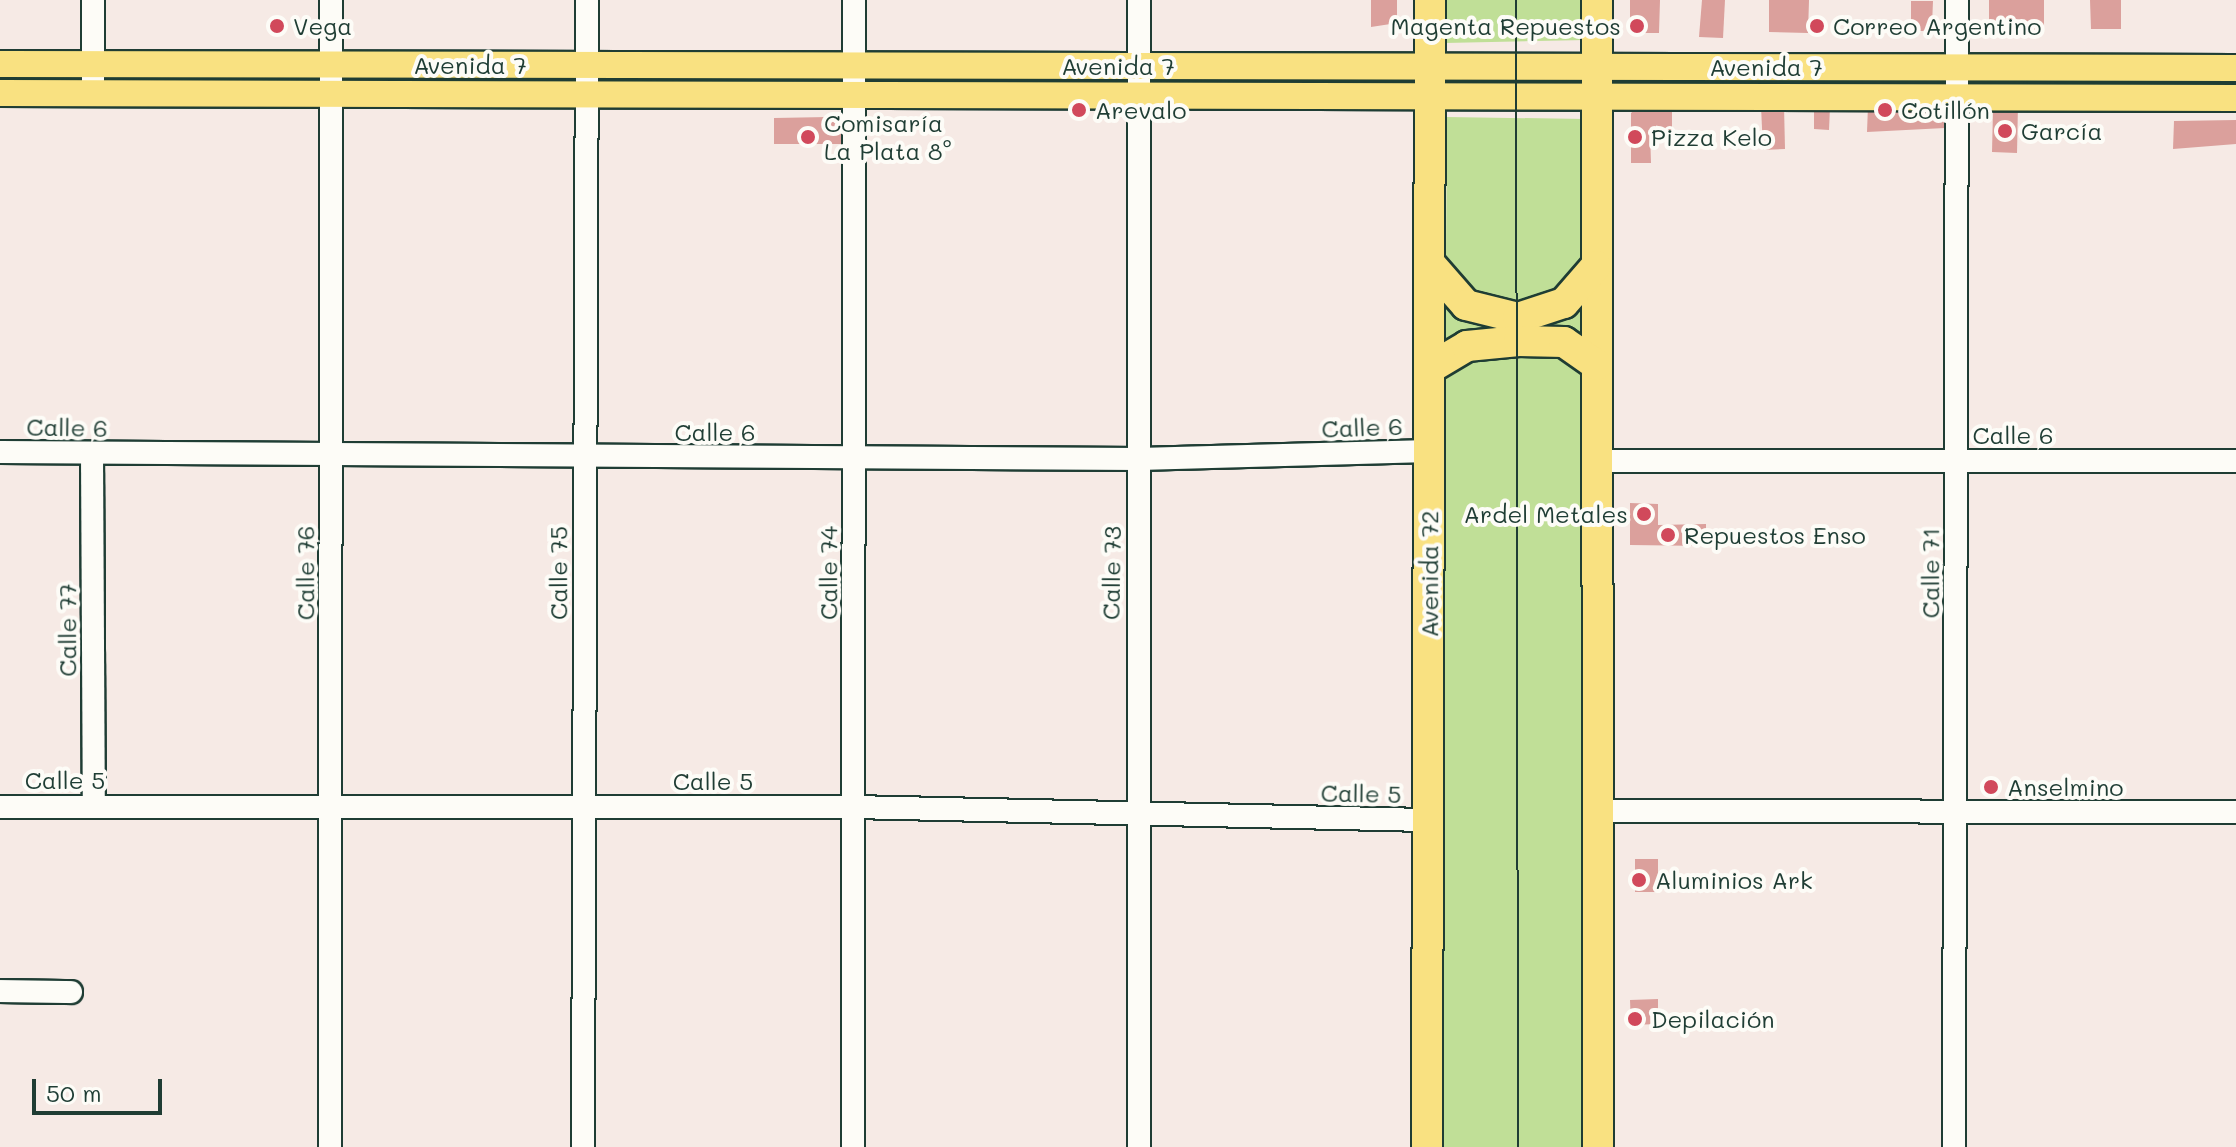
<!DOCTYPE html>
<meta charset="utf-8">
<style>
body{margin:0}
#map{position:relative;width:2236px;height:1147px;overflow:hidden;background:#f6eae5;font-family:Mali,sans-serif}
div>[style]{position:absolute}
.green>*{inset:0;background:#c0df97}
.building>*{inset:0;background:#dba09c}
.roads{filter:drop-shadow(2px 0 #1f3d34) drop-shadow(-2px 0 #1f3d34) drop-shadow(0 2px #1f3d34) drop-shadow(0 -2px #1f3d34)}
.minor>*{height:22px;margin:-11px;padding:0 11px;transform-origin:11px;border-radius:11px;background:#fdfcf7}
.major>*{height:26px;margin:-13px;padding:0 13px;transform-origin:13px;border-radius:13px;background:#f9e181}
.highway>*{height:30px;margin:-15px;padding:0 15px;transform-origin:15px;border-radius:15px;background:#f9e181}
.tram>*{height:2px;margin:-1px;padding:0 1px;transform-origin:1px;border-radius:1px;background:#1f3d34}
.dots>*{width:22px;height:22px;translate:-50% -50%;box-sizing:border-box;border:4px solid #fdfcf7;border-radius:50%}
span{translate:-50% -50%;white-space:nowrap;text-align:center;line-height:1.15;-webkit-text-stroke:8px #fdfcf7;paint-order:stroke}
.poi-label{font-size:24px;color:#1f3d34}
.left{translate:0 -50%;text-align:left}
.right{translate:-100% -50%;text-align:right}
.street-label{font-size:24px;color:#1f3d34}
.scale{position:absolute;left:32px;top:1079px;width:130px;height:36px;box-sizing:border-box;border:4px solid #1f3d34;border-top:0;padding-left:10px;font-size:24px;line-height:28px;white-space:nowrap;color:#1f3d34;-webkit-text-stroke:6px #fdfcf7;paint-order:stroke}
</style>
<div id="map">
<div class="green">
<div style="clip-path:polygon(1445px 0,1587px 0,1586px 40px,1445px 43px)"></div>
<div style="clip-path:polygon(1447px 117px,1586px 119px,1582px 262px,1550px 302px,1489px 306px,1457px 279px,1446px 255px)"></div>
<div style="clip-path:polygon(1445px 303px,1477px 324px,1529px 330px,1581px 303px,1583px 346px,1444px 342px)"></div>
<div style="clip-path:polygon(1560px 350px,1581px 370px,1582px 386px,1582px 1147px,1442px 1147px,1444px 371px,1452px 358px)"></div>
</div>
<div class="building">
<div style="clip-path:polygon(1371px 0,1397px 0,1397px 23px,1371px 27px)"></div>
<div style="clip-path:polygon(1630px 0,1660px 0,1659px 33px,1639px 33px,1630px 22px)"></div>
<div style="clip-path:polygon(1702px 0,1725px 0,1723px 38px,1699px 37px)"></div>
<div style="clip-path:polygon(1769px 0,1809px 0,1808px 33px,1769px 32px)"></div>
<div style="clip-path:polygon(1989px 0,2044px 0,2044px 32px,1989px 33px)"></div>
<div style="clip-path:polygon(2090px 0,2121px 0,2121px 29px,2091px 29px)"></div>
<div style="clip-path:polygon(1911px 1px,1933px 1px,1932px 25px,1923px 31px,1911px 31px)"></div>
<div style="clip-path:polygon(2018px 104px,2017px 153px,1992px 152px,1993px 110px)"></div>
<div style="clip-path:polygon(1940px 105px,1945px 128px,1867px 132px,1868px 106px)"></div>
<div style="clip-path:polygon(1761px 106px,1784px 106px,1785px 149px,1763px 150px)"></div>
<div style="clip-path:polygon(1638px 107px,1672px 107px,1672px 132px,1650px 132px,1651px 163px,1631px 163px,1631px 113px)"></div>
<div style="clip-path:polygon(1814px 107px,1830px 107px,1829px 130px,1814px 129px)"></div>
<div style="clip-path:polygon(828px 117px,841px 129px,841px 144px,774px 144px,774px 118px)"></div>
<div style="clip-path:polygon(2236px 120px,2236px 144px,2173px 149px,2174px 121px)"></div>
<div style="clip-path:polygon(1630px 503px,1658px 504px,1658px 525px,1706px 524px,1706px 546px,1630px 545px)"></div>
<div style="clip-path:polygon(1635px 859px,1658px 859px,1658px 892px,1635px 892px)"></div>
<div style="clip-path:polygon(1658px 999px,1658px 1024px,1631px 1025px,1630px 1000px)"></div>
</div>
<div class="roads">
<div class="minor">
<div style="left:93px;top:0;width:94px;rotate:90deg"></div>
<div style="left:0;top:452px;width:1139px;rotate:0.35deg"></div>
<div style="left:1139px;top:459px;width:290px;rotate:-1.6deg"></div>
<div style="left:92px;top:454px;width:352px;rotate:89.7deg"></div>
<div style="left:1597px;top:461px;width:639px"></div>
<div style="left:0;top:807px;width:853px"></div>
<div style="left:853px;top:807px;width:573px;rotate:1.3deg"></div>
<div style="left:1597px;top:811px;width:639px;rotate:0.09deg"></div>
<div style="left:0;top:991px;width:71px;rotate:0.8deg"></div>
<div style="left:330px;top:1147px;width:1147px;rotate:-89.95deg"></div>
<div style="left:583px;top:1147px;width:1147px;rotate:-89.8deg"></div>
<div style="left:853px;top:1147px;width:1147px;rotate:-89.95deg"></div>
<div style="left:1139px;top:1147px;width:1147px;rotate:-90deg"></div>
<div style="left:1954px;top:1147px;width:1147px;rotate:-89.85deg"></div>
</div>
<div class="major">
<div style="left:0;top:64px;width:2236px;rotate:0.1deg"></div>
<div style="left:0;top:93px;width:2236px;rotate:0.13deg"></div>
</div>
<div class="highway">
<div style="left:1597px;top:0;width:1147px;rotate:89.95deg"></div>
<div style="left:1431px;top:265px;width:53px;rotate:48.8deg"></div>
<div style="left:1466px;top:305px;width:54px;rotate:14deg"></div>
<div style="left:1518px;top:318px;width:48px;rotate:-18.1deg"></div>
<div style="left:1564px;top:303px;width:49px;rotate:-49.1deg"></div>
<div style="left:1430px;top:368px;width:43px;rotate:-30.7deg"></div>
<div style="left:1467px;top:346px;width:52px;rotate:-5.5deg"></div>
<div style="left:1519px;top:341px;width:45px;rotate:1.3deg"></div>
<div style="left:1564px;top:342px;width:40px;rotate:34.9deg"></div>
<div style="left:1427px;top:1147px;width:1147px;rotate:-89.85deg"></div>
</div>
</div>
<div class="tram">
<div style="left:1516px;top:0;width:1147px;rotate:89.9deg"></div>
</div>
<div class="dots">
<div style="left:277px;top:26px;background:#d1495b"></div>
<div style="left:1637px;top:26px;background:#d1495b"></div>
<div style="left:1817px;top:26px;background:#d1495b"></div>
<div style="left:1079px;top:110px;background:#d1495b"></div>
<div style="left:1885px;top:110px;background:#d1495b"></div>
<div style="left:2005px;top:131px;background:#d1495b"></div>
<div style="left:808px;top:137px;background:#d1495b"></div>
<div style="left:1635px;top:137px;background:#d1495b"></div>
<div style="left:1644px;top:514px;background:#d1495b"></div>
<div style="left:1668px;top:535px;background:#d1495b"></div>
<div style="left:1991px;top:787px;background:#d1495b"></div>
<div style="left:1639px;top:880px;background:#d1495b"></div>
<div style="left:1635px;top:1019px;background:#d1495b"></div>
</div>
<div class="poi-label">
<span class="left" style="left:293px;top:26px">Vega</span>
<span class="right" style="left:1621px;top:26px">Magenta Repuestos</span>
<span class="left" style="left:1833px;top:26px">Correo Argentino</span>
<span class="left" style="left:1095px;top:110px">Arevalo</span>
<span class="left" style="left:1901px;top:110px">Cotillón</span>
<span class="left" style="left:824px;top:137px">Comisaría<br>La Plata 8°</span>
<span class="left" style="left:2021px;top:131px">García</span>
<span class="left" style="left:1651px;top:137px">Pizza Kelo</span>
<span class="right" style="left:1628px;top:514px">Ardel Metales</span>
<span class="left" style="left:1684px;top:535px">Repuestos Enso</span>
<span class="left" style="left:2007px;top:787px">Anselmino</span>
<span class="left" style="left:1655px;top:880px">Aluminios Ark</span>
<span class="left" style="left:1651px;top:1019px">Depilación</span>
</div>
<div class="street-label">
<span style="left:470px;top:65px">Avenida 7</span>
<span style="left:1118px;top:66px">Avenida 7</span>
<span style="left:1766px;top:67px">Avenida 7</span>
<span style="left:67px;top:427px;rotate:1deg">Calle 6</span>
<span style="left:1362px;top:427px;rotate:-2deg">Calle 6</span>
<span style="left:715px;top:432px">Calle 6</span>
<span style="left:2013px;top:435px">Calle 6</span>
<span style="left:305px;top:573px;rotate:-90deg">Calle 76</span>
<span style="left:558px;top:573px;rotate:-90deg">Calle 75</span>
<span style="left:828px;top:573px;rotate:-90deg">Calle 74</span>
<span style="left:1111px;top:573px;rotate:-89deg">Calle 73</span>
<span style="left:1930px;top:573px;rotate:-90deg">Calle 71</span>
<span style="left:1429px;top:574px;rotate:-90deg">Avenida 72</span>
<span style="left:67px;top:630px;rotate:-90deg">Calle 77</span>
<span style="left:65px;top:780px">Calle 5</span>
<span style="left:713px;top:781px">Calle 5</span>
<span style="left:1361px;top:793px;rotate:1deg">Calle 5</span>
</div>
<div class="scale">50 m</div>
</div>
